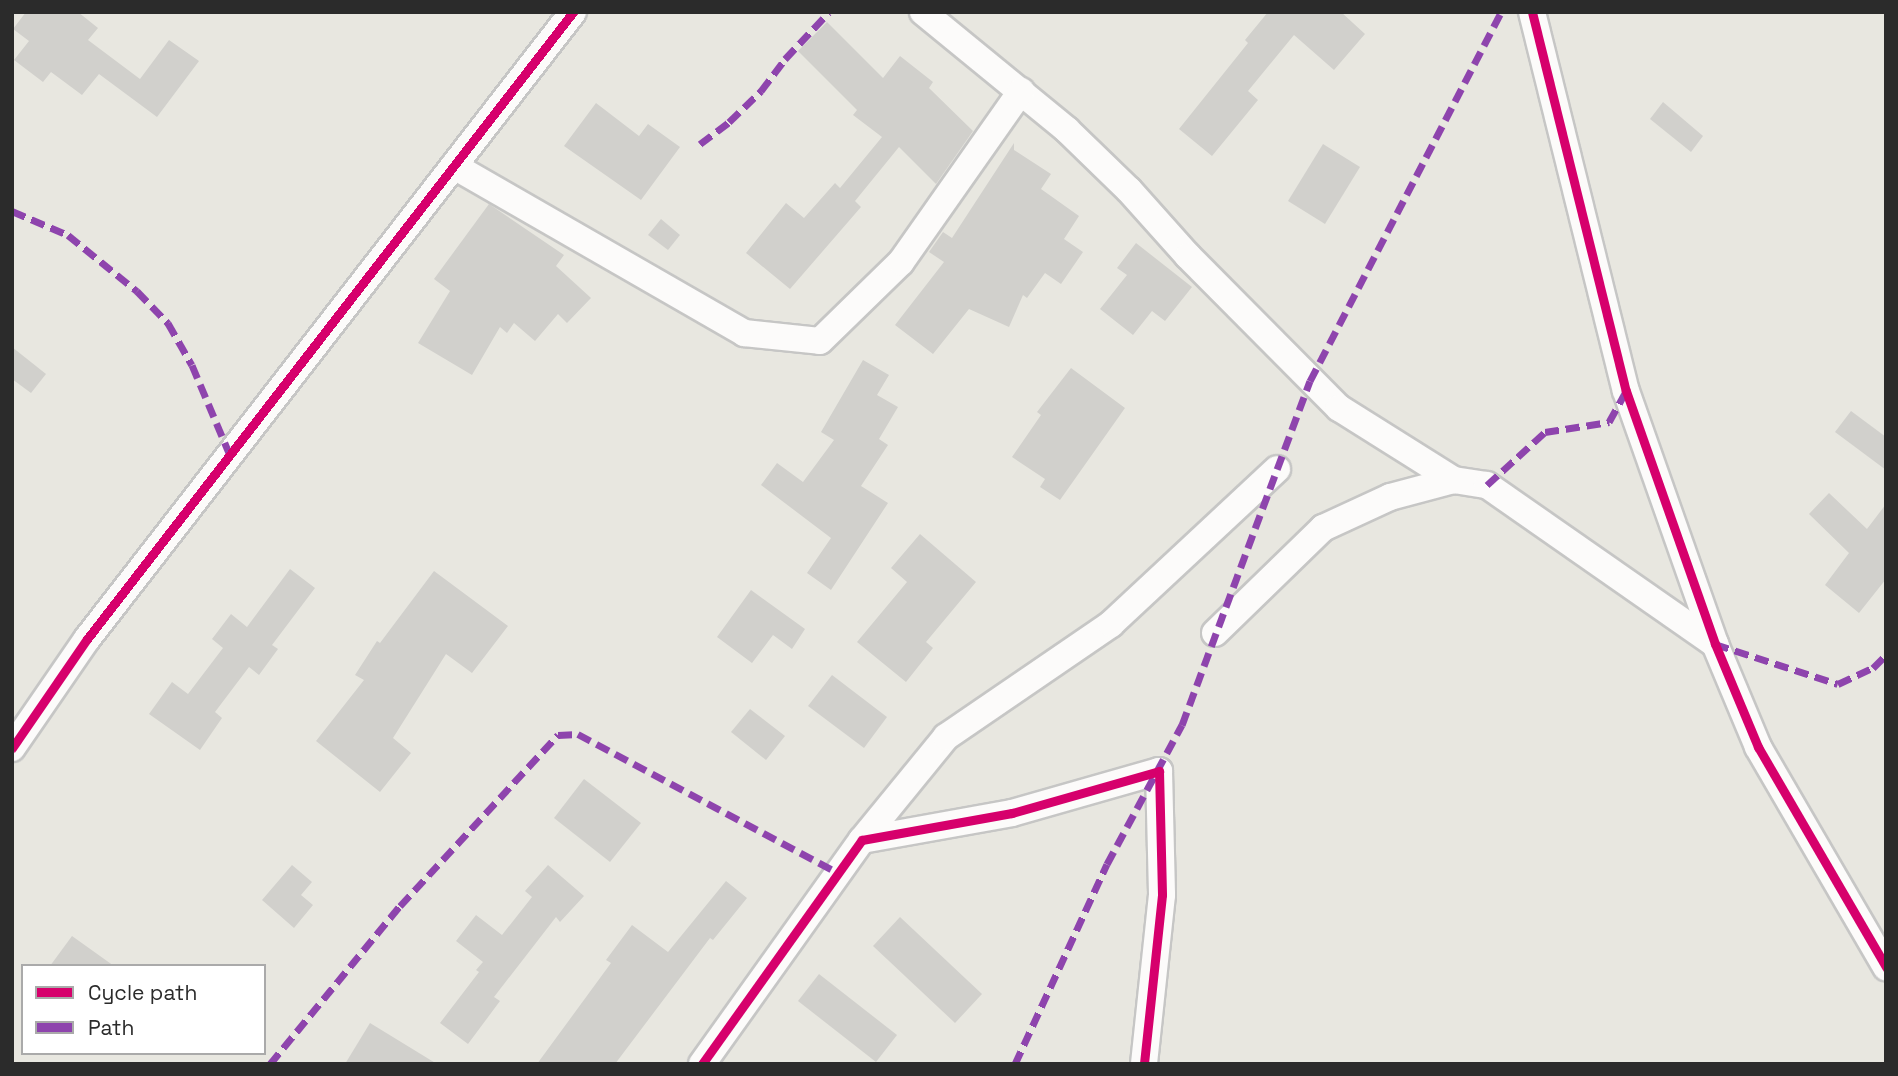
<!DOCTYPE html>
<style>
body{margin:0}
#map{position:relative;width:1898px;height:1076px;overflow:hidden;background:#e8e7e0;font-family:"Space Grotesk",sans-serif}
div>[style]{position:absolute}
.building>*{inset:0;background:#d1d0cc}
.roads{filter:drop-shadow(2px 0 #c6c6c5) drop-shadow(-2px 0 #c6c6c5) drop-shadow(0 2px #c6c6c5) drop-shadow(0 -2px #c6c6c5)}
.street>*{height:26px;margin:-13px;padding:0 13px;transform-origin:13px;border-radius:13px;background:#fcfbfa}
.quiet>*{height:7px;margin-top:-3.5px;transform-origin:0;background:repeating-linear-gradient(90deg,#8e44ad 0 14px,transparent 0 21px)}
.cycleway>*{height:9px;margin:-4.5px;padding:0 4.5px;transform-origin:4.5px;border-radius:4.5px;background:#d6006c}
span{translate:-50% -50%;white-space:nowrap;text-align:center;line-height:1.15;-webkit-text-stroke:5px #fff;paint-order:stroke}
.frame{position:absolute;inset:0;border:14px solid #2b2b2b;pointer-events:none}
.legend{position:absolute;left:21px;top:964px;width:245px;height:91px;box-sizing:border-box;background:#fff;border:2px solid #aaa;margin:0;padding:9px 12px;list-style:none;font-size:21px;color:#2b2b2b}
.legend li{display:flex;align-items:center;gap:14px;height:35px}
.legend b{width:35px;border:2px solid #aaa}
</style>
<div id="map">
<div class="building">
<div style="clip-path:polygon(26px 12px,78px 12px,98px 28px,88px 40px,140px 79px,169px 40px,199px 61px,157px 117px,99px 74px,82px 95px,51px 72px,43px 82px,14px 60px,29px 41px,13px 29px)"></div>
<div style="clip-path:polygon(1268px 12px,1341px 12px,1365px 34px,1334px 70px,1294px 35px,1248px 91px,1258px 100px,1212px 156px,1179px 129px,1248px 43px,1245px 40px)"></div>
<div style="clip-path:polygon(827px 22px,883px 78px,900px 56px,933px 82px,929px 88px,973px 131px,936px 184px,899px 147px,855px 201px,861px 207px,790px 289px,746px 253px,786px 203px,804px 218px,835px 183px,840px 188px,882px 137px,853px 115px,857px 110px,798px 51px)"></div>
<div style="clip-path:polygon(1663px 102px,1703px 136px,1691px 152px,1650px 119px)"></div>
<div style="clip-path:polygon(596px 103px,639px 136px,648px 124px,680px 147px,641px 200px,564px 146px)"></div>
<div style="clip-path:polygon(1014px 143px,1014px 150px,1051px 174px,1041px 189px,1079px 216px,1064px 239px,1083px 252px,1061px 284px,1045px 273px,1027px 298px,1023px 295px,1009px 327px,969px 309px,933px 354px,895px 325px,944px 262px,929px 252px,943px 232px,952px 238px)"></div>
<div style="clip-path:polygon(1323px 144px,1360px 167px,1325px 224px,1288px 201px)"></div>
<div style="clip-path:polygon(489px 204px,564px 255px,556px 266px,591px 298px,567px 323px,558px 314px,535px 341px,514px 323px,507px 333px,500px 327px,472px 375px,418px 343px,450px 291px,434px 279px)"></div>
<div style="clip-path:polygon(661px 219px,680px 235px,668px 250px,648px 235px)"></div>
<div style="clip-path:polygon(1136px 243px,1192px 287px,1165px 321px,1152px 311px,1133px 335px,1100px 309px,1127px 275px,1117px 268px)"></div>
<div style="clip-path:polygon(12px 347px,46px 374px,31px 393px,12px 379px)"></div>
<div style="clip-path:polygon(863px 360px,889px 375px,877px 395px,898px 407px,879px 439px,888px 445px,861px 486px,888px 503px,831px 590px,807px 573px,831px 538px,761px 485px,777px 463px,803px 482px,834px 440px,821px 432px)"></div>
<div style="clip-path:polygon(1071px 368px,1125px 408px,1060px 500px,1040px 487px,1045px 479px,1012px 457px,1041px 415px,1037px 412px)"></div>
<div style="clip-path:polygon(1851px 411px,1886px 437px,1886px 470px,1835px 432px)"></div>
<div style="clip-path:polygon(1829px 493px,1867px 529px,1886px 504px,1886px 579px,1859px 613px,1825px 585px,1849px 553px,1809px 514px)"></div>
<div style="clip-path:polygon(920px 534px,976px 582px,926px 642px,933px 648px,906px 682px,857px 642px,907px 582px,891px 568px)"></div>
<div style="clip-path:polygon(290px 569px,315px 588px,272px 645px,278px 649px,259px 675px,249px 667px,215px 712px,222px 718px,200px 750px,149px 714px,172px 682px,188px 694px,223px 648px,212px 639px,231px 614px,247px 627px)"></div>
<div style="clip-path:polygon(434px 571px,508px 626px,472px 673px,446px 654px,393px 738px,411px 753px,380px 792px,316px 741px,364px 680px,355px 675px,377px 641px,380px 643px)"></div>
<div style="clip-path:polygon(751px 590px,805px 629px,792px 649px,773px 635px,752px 663px,717px 637px)"></div>
<div style="clip-path:polygon(832px 675px,887px 717px,864px 748px,808px 706px)"></div>
<div style="clip-path:polygon(750px 709px,785px 736px,766px 760px,731px 732px)"></div>
<div style="clip-path:polygon(584px 779px,641px 823px,610px 862px,554px 818px)"></div>
<div style="clip-path:polygon(292px 865px,312px 882px,301px 895px,313px 905px,294px 928px,262px 900px)"></div>
<div style="clip-path:polygon(548px 865px,584px 896px,560px 922px,556px 917px,494px 997px,500px 1001px,468px 1044px,440px 1023px,479px 972px,476px 970px,483px 962px,456px 941px,476px 915px,502px 935px,532px 897px,525px 891px)"></div>
<div style="clip-path:polygon(726px 881px,747px 898px,713px 940px,710px 938px,615px 1064px,537px 1064px,611px 963px,606px 960px,632px 925px,668px 952px)"></div>
<div style="clip-path:polygon(900px 917px,982px 994px,955px 1023px,873px 946px)"></div>
<div style="clip-path:polygon(72px 936px,114px 966px,50px 966px)"></div>
<div style="clip-path:polygon(819px 974px,897px 1035px,876px 1062px,798px 1001px)"></div>
<div style="clip-path:polygon(370px 1023px,437px 1064px,345px 1064px)"></div>
</div>
<div class="roads">
<div class="street">
<div style="left:923px;top:12px;width:186px;rotate:39.3deg"></div>
<div style="left:1067px;top:130px;width:86px;rotate:44.1deg"></div>
<div style="left:1129px;top:190px;width:89px;rotate:48.2deg"></div>
<div style="left:1188px;top:256px;width:214px;rotate:45.2deg"></div>
<div style="left:1339px;top:408px;width:136px;rotate:32.1deg"></div>
<div style="left:1532px;top:12px;width:390px;rotate:76.1deg"></div>
<div style="left:1626px;top:391px;width:268px;rotate:70.6deg"></div>
<div style="left:1715px;top:644px;width:112px;rotate:67.3deg"></div>
<div style="left:1758px;top:747px;width:255px;rotate:59.8deg"></div>
<div style="left:454px;top:166px;width:335px;rotate:29.9deg"></div>
<div style="left:744px;top:333px;width:76px;rotate:6deg"></div>
<div style="left:820px;top:341px;width:113px;rotate:-44.3deg"></div>
<div style="left:901px;top:262px;width:209px;rotate:-54.9deg"></div>
<div style="left:1215px;top:633px;width:151px;rotate:-44.2deg"></div>
<div style="left:1323px;top:528px;width:74px;rotate:-24.8deg"></div>
<div style="left:1390px;top:497px;width:66px;rotate:-14.9deg"></div>
<div style="left:1454px;top:480px;width:33px;rotate:9deg"></div>
<div style="left:1487px;top:485px;width:278px;rotate:34.9deg"></div>
<div style="left:12px;top:748px;width:132px;rotate:-55.5deg"></div>
<div style="left:87px;top:639px;width:793px;rotate:-52.22deg"></div>
<div style="left:862px;top:840px;width:133px;rotate:-50.8deg"></div>
<div style="left:946px;top:737px;width:200px;rotate:-34.4deg"></div>
<div style="left:1111px;top:624px;width:227px;rotate:-43deg"></div>
<div style="left:702px;top:1064px;width:275px;rotate:-54.5deg"></div>
<div style="left:862px;top:840px;width:152px;rotate:-10.2deg"></div>
<div style="left:1012px;top:813px;width:153px;rotate:-15.9deg"></div>
<div style="left:1159px;top:771px;width:124px;rotate:88.6deg"></div>
<div style="left:1162px;top:895px;width:170px;rotate:96.1deg"></div>
</div>
</div>
<div class="quiet">
<div style="left:700px;top:144px;width:36px;rotate:-37deg"></div>
<div style="left:729px;top:122px;width:45px;rotate:-44.1deg"></div>
<div style="left:761px;top:91px;width:40px;rotate:-53deg"></div>
<div style="left:785px;top:59px;width:64px;rotate:-46.9deg"></div>
<div style="left:12px;top:211px;width:61px;rotate:23.2deg"></div>
<div style="left:68px;top:235px;width:89px;rotate:39.1deg"></div>
<div style="left:137px;top:291px;width:45px;rotate:45.9deg"></div>
<div style="left:168px;top:323px;width:48px;rotate:60.3deg"></div>
<div style="left:192px;top:365px;width:98px;rotate:67.1deg"></div>
<div style="left:1487px;top:485px;width:79px;rotate:-42.4deg"></div>
<div style="left:1545px;top:432px;width:65px;rotate:-8.9deg"></div>
<div style="left:1609px;top:422px;width:35px;rotate:-61deg"></div>
<div style="left:1715px;top:644px;width:129px;rotate:18deg"></div>
<div style="left:1838px;top:684px;width:38px;rotate:-25deg"></div>
<div style="left:1873px;top:668px;width:18px;rotate:-45deg"></div>
<div style="left:270px;top:1064px;width:205px;rotate:-50.6deg"></div>
<div style="left:400px;top:906px;width:233px;rotate:-47.3deg"></div>
<div style="left:558px;top:735px;width:20px;rotate:-3deg"></div>
<div style="left:578px;top:734px;width:295px;rotate:28.1deg"></div>
<div style="left:1015px;top:1064px;width:220px;rotate:-65.3deg"></div>
<div style="left:1107px;top:864px;width:158px;rotate:-61.7deg"></div>
<div style="left:1182px;top:725px;width:367px;rotate:-69.6deg"></div>
<div style="left:1310px;top:381px;width:416px;rotate:-62.6deg"></div>
</div>
<div class="cycleway">
<div style="left:1532px;top:12px;width:390px;rotate:76.1deg"></div>
<div style="left:1626px;top:391px;width:268px;rotate:70.6deg"></div>
<div style="left:1715px;top:644px;width:112px;rotate:67.3deg"></div>
<div style="left:1758px;top:747px;width:255px;rotate:59.8deg"></div>
<div style="left:12px;top:748px;width:132px;rotate:-55.5deg"></div>
<div style="left:87px;top:639px;width:793px;rotate:-52.22deg"></div>
<div style="left:702px;top:1064px;width:275px;rotate:-54.5deg"></div>
<div style="left:862px;top:840px;width:152px;rotate:-10.2deg"></div>
<div style="left:1012px;top:813px;width:153px;rotate:-15.9deg"></div>
<div style="left:1159px;top:771px;width:124px;rotate:88.6deg"></div>
<div style="left:1162px;top:895px;width:170px;rotate:96.1deg"></div>
</div>
<div class="frame"></div>
<ul class="legend">
<li><b style="height:9px;background:#d6006c"></b>Cycle path</li>
<li><b style="height:9px;background:#8e44ad"></b>Path</li>
</ul>
</div>
